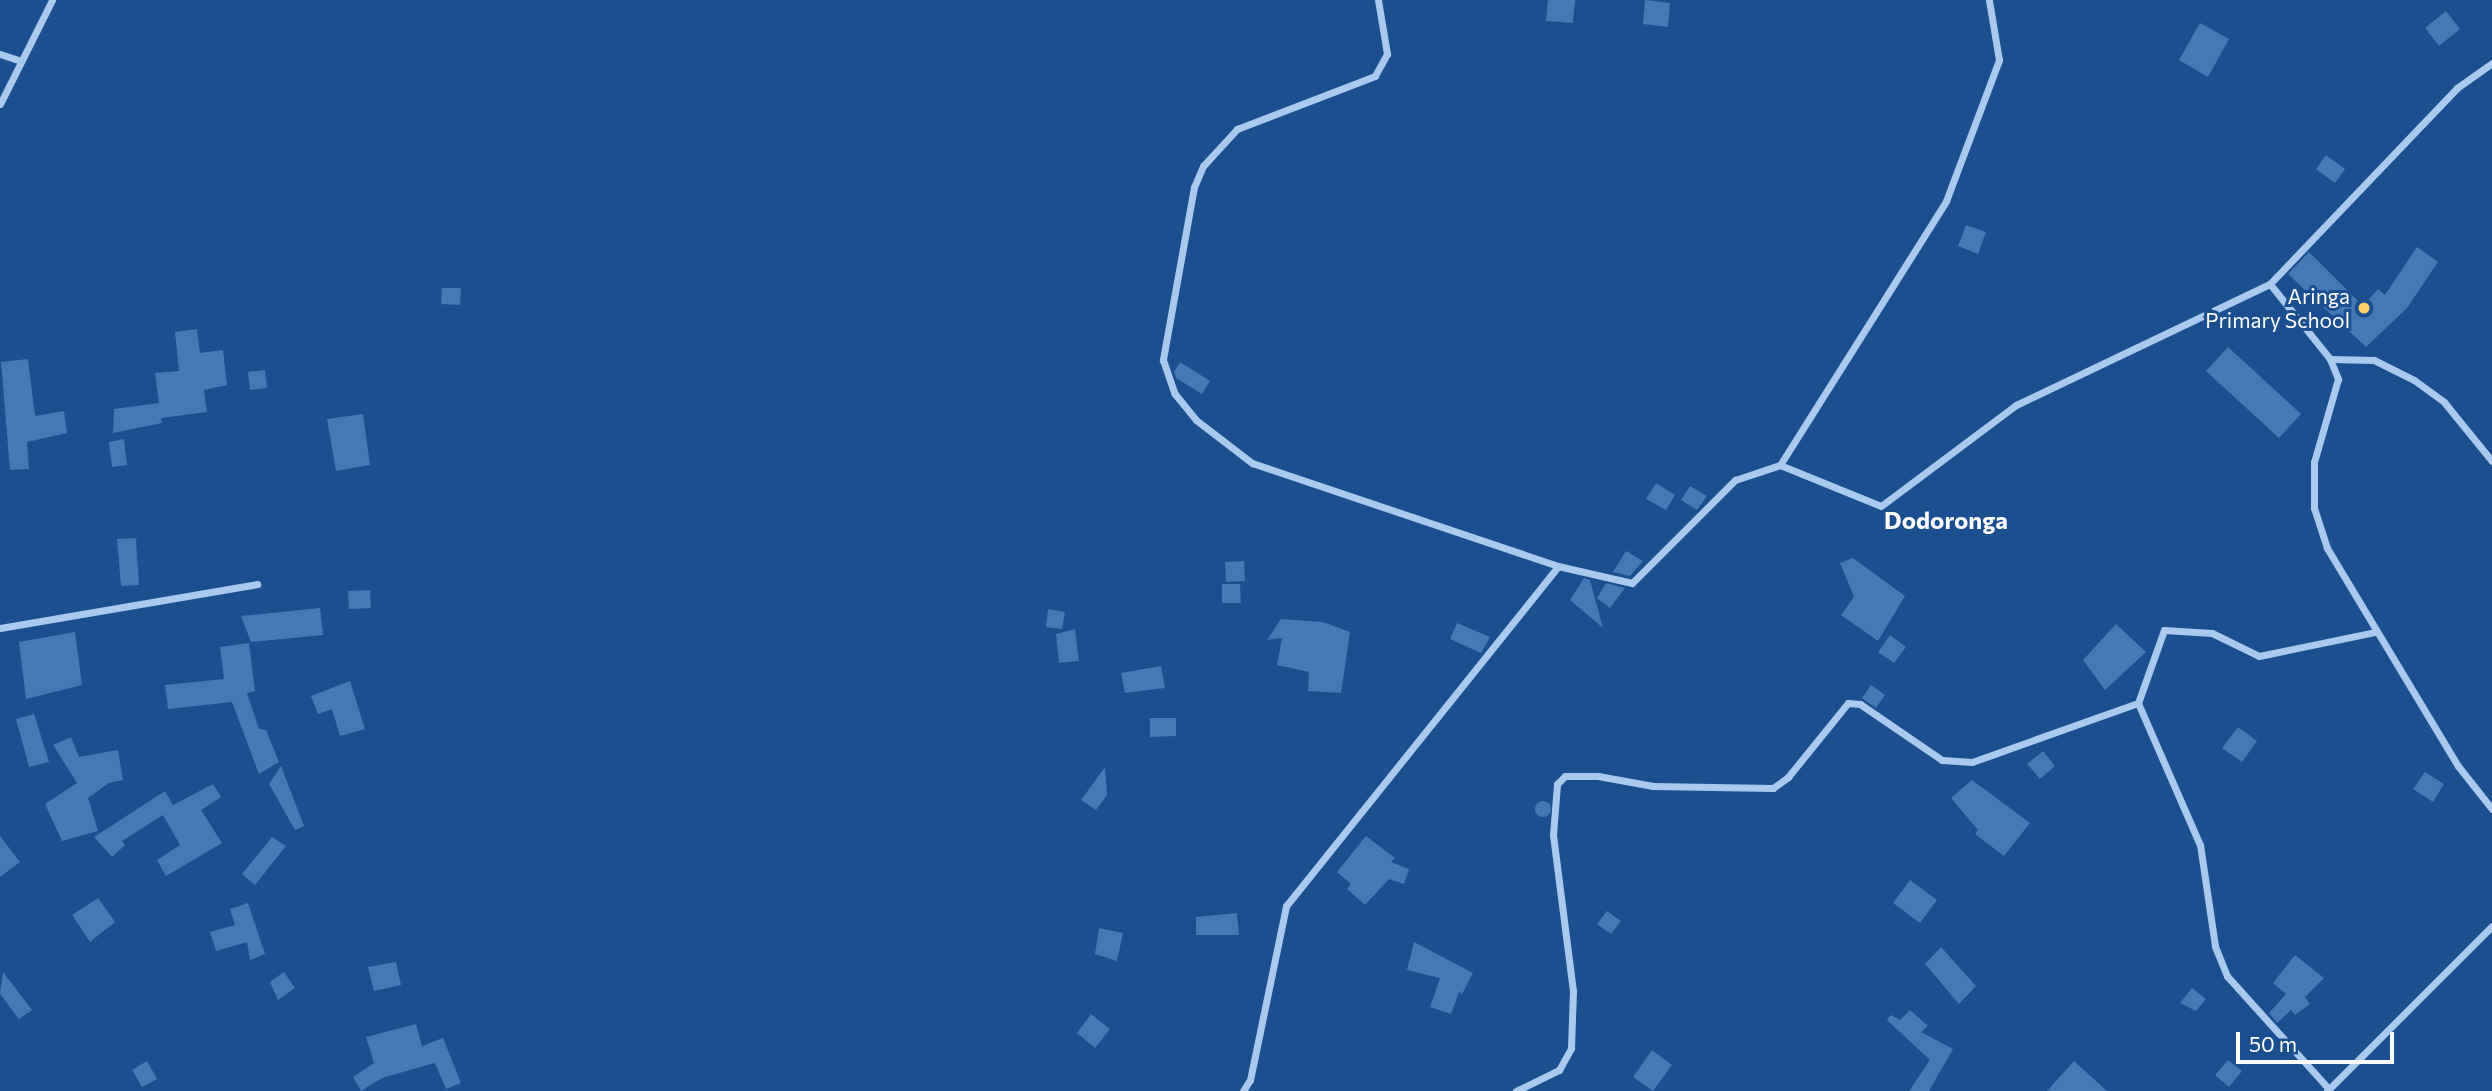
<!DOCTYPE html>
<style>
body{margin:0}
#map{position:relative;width:2492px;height:1091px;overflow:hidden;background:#1b4f8f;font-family:Commissioner,sans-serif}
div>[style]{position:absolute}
.building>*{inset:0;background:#4478b7}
.round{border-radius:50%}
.street>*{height:7px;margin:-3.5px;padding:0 3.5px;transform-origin:3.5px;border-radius:3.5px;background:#a9c9ee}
.dots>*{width:19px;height:19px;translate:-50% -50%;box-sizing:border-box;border:4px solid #1b4f8f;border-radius:50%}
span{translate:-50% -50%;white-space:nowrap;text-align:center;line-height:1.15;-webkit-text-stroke:6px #1b4f8f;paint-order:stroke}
.poi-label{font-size:21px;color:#fff}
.right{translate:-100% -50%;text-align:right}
.quarter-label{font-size:24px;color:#fff;font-weight:700}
.scale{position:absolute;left:2236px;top:1032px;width:158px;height:32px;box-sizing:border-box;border:4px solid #fff;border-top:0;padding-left:9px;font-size:21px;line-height:24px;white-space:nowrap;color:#fff;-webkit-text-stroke:5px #1b4f8f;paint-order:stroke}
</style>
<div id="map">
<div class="building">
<div style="clip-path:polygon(1548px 0,1575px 0,1573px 23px,1546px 21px)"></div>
<div style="clip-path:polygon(1645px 0,1670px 3px,1668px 27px,1643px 24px)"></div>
<div style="clip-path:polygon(2446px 11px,2460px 29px,2439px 46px,2425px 28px)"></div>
<div style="clip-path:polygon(2200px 23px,2229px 39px,2208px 77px,2179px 60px)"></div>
<div style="clip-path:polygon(2326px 155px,2345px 169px,2335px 183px,2316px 169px)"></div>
<div style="clip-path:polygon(1966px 225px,1986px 232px,1978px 254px,1958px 246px)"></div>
<div style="clip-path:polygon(2417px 247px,2438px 262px,2407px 308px,2366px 347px,2288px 274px,2309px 252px,2363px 306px,2378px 289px,2385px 295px)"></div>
<div style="clip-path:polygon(442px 288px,461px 288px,460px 305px,441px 304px)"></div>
<div style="clip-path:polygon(197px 329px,200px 353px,223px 350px,227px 385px,204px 390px,207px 412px,161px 418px,162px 423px,113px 433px,114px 409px,159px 403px,155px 373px,179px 371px,175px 332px)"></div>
<div style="clip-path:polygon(2228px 347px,2301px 414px,2279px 438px,2206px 371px)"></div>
<div style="clip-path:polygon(28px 359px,35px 416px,64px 411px,67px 433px,27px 442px,29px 469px,10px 470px,1px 362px)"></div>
<div style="clip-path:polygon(1180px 362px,1210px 381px,1202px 394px,1176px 378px,1174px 372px)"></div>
<div style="clip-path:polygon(265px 370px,267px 388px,250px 390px,248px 372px)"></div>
<div style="clip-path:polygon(363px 414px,370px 465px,336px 471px,327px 419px)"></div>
<div style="clip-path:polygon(124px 439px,127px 465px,112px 467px,109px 442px)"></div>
<div style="clip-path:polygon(1656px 483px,1675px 495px,1666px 510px,1646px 499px)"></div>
<div style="clip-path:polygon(1690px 486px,1707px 496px,1697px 510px,1681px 500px)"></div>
<div style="clip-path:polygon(136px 538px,139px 585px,121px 586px,117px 539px)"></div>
<div style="clip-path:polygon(1626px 551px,1643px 561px,1630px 576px,1613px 572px)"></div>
<div style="clip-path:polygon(1853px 558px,1905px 596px,1878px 641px,1841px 615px,1854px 597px,1840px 563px)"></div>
<div style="clip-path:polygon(1244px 561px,1245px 581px,1226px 582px,1225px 562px)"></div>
<div style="clip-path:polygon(1584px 578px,1590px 580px,1603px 628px,1570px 600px)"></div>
<div style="clip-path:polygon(1606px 583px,1625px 588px,1610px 608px,1597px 598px)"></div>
<div style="clip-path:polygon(1222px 584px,1240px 584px,1241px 603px,1222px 603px)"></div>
<div style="clip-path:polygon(370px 590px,371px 608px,349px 609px,348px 591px)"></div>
<div style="clip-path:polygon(320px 608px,323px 635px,251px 642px,241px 616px)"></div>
<div style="clip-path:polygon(1048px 609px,1065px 612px,1062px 629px,1046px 627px)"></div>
<div style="clip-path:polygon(1281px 619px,1323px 622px,1350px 632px,1341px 693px,1308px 691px,1309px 672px,1277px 665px,1282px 638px,1267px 640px)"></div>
<div style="clip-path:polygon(1457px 623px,1490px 637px,1481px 653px,1450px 639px)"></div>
<div style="clip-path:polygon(2116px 624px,2146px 652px,2105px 690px,2083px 660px)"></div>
<div style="clip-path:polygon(1075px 629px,1079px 661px,1059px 663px,1056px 634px)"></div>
<div style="clip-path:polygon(75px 632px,82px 685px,26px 699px,19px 642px)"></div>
<div style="clip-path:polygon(1890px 635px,1906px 647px,1894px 663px,1878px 652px)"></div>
<div style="clip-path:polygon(249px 643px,255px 691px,247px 693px,259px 729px,266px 730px,279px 762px,259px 774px,232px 702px,168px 709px,165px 685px,224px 679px,220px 647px)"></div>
<div style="clip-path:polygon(1161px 666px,1165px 688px,1125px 693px,1121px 673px)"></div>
<div style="clip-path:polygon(350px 681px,365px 729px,340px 736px,332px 709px,318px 714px,311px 696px)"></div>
<div style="clip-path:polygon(1871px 685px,1885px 695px,1876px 708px,1862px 698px)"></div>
<div style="clip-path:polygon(34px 714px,49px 762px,29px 767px,16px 719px)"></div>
<div style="clip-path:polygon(1150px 718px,1176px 718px,1176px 736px,1150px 737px)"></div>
<div style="clip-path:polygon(2238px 727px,2257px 741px,2242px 762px,2222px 748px)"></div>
<div style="clip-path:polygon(71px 737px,79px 757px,118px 750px,123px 780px,109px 783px,88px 798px,98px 831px,62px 841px,45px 804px,77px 783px,53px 745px)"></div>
<div style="clip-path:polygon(2043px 751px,2055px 766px,2040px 779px,2027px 764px)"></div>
<div style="clip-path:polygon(281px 766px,304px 826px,295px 830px,269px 784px)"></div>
<div style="clip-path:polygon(1105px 767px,1107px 795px,1096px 810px,1081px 800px)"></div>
<div style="clip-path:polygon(2425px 772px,2444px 784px,2433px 802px,2413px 789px)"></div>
<div style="clip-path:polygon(1972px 780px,2030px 823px,2004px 856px,1975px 834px,1978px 830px,1951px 798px)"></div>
<div style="clip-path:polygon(213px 784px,221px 797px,201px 810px,222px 843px,166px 876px,157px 860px,180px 845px,163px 815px,122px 841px,125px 845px,112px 857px,94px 837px,165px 791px,173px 805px)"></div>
<div class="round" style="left:1535px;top:801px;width:16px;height:16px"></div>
<div style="clip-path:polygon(0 836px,20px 862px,0 877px)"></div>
<div style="clip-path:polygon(1366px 836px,1395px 858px,1391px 862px,1409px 869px,1404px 884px,1389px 879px,1365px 905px,1347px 889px,1351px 884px,1337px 872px)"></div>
<div style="clip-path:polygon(272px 837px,286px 846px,255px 885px,242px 874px)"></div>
<div style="clip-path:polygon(1910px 880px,1937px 900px,1920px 923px,1893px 903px)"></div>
<div style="clip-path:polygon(98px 898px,115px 922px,90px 942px,72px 915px)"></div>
<div style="clip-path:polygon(248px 903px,265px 954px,250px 960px,247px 942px,216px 951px,210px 932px,235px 925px,230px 909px)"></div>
<div style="clip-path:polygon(1607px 911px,1621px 921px,1611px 934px,1597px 924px)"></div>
<div style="clip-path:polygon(1237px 913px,1239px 935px,1196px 935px,1196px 917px)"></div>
<div style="clip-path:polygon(1099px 928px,1123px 933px,1117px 961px,1095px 954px)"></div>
<div style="clip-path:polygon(1414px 942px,1473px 973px,1462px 994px,1459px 992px,1451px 1014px,1430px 1007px,1440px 978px,1407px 970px)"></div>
<div style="clip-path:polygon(1941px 947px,1976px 986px,1959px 1004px,1925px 964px)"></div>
<div style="clip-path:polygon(2295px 955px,2324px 978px,2305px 997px,2310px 1004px,2295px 1015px,2291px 1010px,2277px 1023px,2269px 1013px,2286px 994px,2273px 983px)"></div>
<div style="clip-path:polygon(396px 962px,401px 985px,374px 991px,368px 967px)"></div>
<div style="clip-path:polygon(3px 972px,32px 1010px,19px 1019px,0 994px)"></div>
<div style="clip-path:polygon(284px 972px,295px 988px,278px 1000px,270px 982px)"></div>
<div style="clip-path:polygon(2192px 988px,2206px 999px,2196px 1011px,2180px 1003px)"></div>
<div style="clip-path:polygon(1910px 1010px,1928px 1026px,1921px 1032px,1953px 1049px,1929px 1091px,1909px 1091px,1930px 1060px,1887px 1020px,1891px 1015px,1900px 1020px)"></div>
<div style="clip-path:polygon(1091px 1014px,1110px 1029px,1095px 1048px,1077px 1033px)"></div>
<div style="clip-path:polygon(416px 1024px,422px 1046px,443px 1038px,461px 1083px,446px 1089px,435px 1063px,382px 1078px,361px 1091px,353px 1077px,374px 1063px,366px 1037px)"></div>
<div style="clip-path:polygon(1652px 1050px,1672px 1065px,1653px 1091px,1633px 1077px)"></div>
<div style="clip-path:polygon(2228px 1060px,2242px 1071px,2229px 1087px,2215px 1075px)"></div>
<div style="clip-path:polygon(147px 1061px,157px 1079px,142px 1087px,132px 1070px)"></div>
<div style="clip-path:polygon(2074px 1061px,2107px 1091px,2047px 1091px)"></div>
</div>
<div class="street">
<div style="left:1378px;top:0;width:55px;rotate:80.5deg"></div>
<div style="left:1387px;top:54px;width:25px;rotate:119deg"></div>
<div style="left:1375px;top:76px;width:148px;rotate:159deg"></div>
<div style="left:1237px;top:129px;width:50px;rotate:132.6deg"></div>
<div style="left:1203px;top:166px;width:23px;rotate:113deg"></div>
<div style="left:1194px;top:187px;width:176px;rotate:100.2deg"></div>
<div style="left:1163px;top:360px;width:36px;rotate:71deg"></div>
<div style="left:1175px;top:394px;width:33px;rotate:51deg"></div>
<div style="left:1196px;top:420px;width:71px;rotate:37.5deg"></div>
<div style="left:1252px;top:463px;width:323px;rotate:18.6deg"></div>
<div style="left:0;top:54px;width:22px;rotate:18deg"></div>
<div style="left:2492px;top:63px;width:43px;rotate:144.5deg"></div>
<div style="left:2457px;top:88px;width:271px;rotate:133.7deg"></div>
<div style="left:2270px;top:284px;width:96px;rotate:51.3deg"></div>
<div style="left:2330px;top:359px;width:22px;rotate:68deg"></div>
<div style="left:2338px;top:379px;width:86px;rotate:106.1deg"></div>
<div style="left:2314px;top:462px;width:46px;rotate:90deg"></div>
<div style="left:2314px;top:508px;width:42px;rotate:72deg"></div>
<div style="left:2327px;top:548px;width:254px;rotate:59deg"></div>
<div style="left:2458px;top:766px;width:55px;rotate:51.7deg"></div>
<div style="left:0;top:104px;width:116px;rotate:-63.4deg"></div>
<div style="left:2330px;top:359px;width:44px;rotate:1.3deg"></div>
<div style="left:2374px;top:360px;width:45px;rotate:26.6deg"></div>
<div style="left:2414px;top:380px;width:37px;rotate:36deg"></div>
<div style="left:2444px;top:402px;width:76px;rotate:50.9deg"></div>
<div style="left:1780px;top:465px;width:312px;rotate:-57.8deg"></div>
<div style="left:1946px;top:201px;width:151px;rotate:-69.4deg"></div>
<div style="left:1999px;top:60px;width:61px;rotate:-99.5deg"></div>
<div style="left:0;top:628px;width:261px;rotate:-9.7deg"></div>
<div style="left:2329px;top:1089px;width:152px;rotate:-132.1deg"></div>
<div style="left:2227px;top:976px;width:32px;rotate:-112deg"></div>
<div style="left:2215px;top:946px;width:102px;rotate:-98.4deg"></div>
<div style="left:2200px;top:845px;width:155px;rotate:-113.6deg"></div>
<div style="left:2138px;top:703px;width:77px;rotate:-70.4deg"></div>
<div style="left:2164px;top:630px;width:48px;rotate:3.6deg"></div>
<div style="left:2212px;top:633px;width:52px;rotate:26.1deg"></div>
<div style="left:2259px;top:656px;width:118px;rotate:-11.7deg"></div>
<div style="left:1243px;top:1091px;width:13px;rotate:-58deg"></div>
<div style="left:1250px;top:1080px;width:178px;rotate:-78.3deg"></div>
<div style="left:1286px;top:906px;width:435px;rotate:-51.3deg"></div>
<div style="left:1558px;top:566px;width:76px;rotate:12.9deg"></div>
<div style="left:1632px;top:583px;width:146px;rotate:-45deg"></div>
<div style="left:1735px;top:480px;width:47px;rotate:-18.4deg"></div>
<div style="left:1780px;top:465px;width:109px;rotate:22.1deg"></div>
<div style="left:1881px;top:506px;width:169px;rotate:-36.8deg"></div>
<div style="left:2016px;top:405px;width:281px;rotate:-25.5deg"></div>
<div style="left:1516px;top:1091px;width:48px;rotate:-26deg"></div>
<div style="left:1559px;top:1070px;width:25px;rotate:-61deg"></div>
<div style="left:1571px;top:1048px;width:57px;rotate:-88deg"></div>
<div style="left:1573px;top:991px;width:157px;rotate:-97.3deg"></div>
<div style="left:1553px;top:835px;width:51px;rotate:-85.5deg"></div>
<div style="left:1557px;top:784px;width:11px;rotate:-45deg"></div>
<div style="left:1565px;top:776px;width:33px"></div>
<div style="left:1598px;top:776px;width:56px;rotate:10.3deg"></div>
<div style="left:1653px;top:786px;width:120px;rotate:1deg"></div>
<div style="left:1773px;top:788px;width:19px;rotate:-36deg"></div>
<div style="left:1788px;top:777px;width:95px;rotate:-51deg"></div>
<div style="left:1848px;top:703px;width:12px;rotate:5deg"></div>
<div style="left:1860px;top:704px;width:99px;rotate:34.3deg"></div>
<div style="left:1942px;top:760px;width:30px;rotate:4deg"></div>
<div style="left:1972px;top:762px;width:176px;rotate:-19.6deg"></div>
<div style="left:2327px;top:1091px;width:233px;rotate:-45deg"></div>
</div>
<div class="dots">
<div style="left:2364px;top:308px;background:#ffd166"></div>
</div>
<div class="poi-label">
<span class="right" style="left:2350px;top:308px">Aringa<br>Primary School</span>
</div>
<div class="quarter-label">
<span style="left:1946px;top:520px">Dodoronga</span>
</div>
<div class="scale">50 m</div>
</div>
